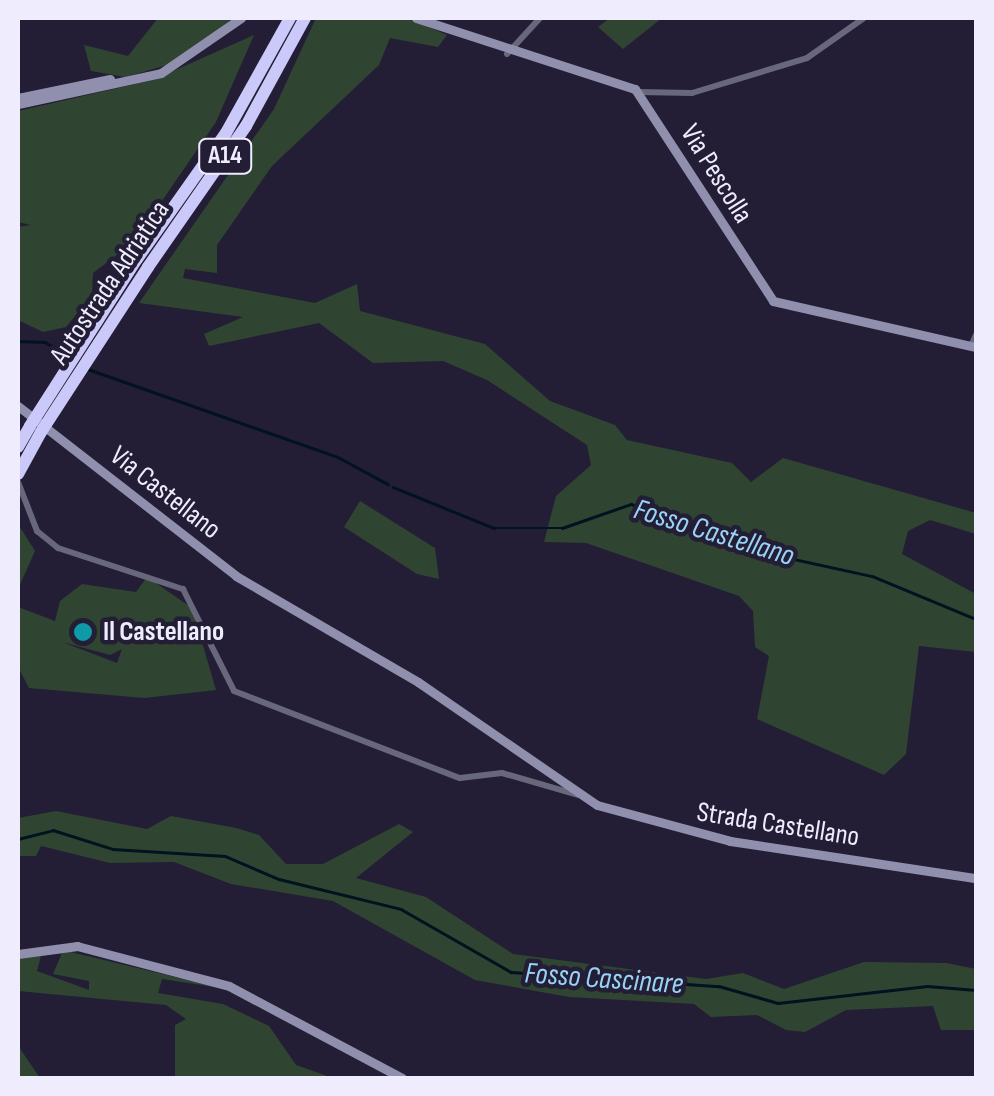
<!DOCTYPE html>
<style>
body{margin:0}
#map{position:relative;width:994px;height:1096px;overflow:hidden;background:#231e35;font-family:"Sofia Sans Condensed",sans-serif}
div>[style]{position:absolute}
.green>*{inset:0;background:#2f4532}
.stream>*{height:2.5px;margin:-1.25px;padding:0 1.25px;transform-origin:1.25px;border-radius:1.25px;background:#00131f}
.street>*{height:6px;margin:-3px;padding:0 3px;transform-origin:3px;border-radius:3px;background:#68677b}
.secondary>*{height:9px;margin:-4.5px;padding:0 4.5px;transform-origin:4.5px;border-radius:4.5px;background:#908fae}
.highway>*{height:12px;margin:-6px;padding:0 6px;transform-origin:6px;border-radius:6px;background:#cbc9f9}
.highway-bridge>*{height:12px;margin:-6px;padding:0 6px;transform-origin:6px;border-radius:6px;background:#cbc9f9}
.dots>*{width:28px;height:28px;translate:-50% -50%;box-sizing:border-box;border:5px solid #231e35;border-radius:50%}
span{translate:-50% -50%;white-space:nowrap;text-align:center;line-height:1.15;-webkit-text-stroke:9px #231e35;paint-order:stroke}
.shield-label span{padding:2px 8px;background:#231e35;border:2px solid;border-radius:8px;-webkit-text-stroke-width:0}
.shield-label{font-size:25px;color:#efedfd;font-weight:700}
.street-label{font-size:28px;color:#efedfd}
.poi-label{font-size:28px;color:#efedfd;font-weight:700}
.left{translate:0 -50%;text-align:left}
.water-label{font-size:30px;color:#98d3f6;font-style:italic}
.frame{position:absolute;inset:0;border:20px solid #efedfd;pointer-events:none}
</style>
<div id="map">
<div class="green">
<div style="clip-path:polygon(158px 18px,233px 18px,178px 62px,125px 77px,91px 71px,84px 45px,128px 56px)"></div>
<div style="clip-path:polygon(316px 18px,408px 18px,447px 35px,438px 47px,390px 38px,379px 65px,272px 166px,217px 245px,217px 273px,185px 269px,183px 278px,315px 303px,357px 284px,360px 311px,485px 344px,550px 401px,615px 425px,627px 440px,732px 463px,751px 482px,783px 458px,976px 513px,976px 534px,930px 520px,908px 531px,902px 554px,976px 594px,976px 652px,919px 646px,906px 754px,884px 775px,757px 719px,769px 656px,755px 647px,753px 611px,739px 596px,586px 543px,544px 542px,556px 496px,591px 465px,587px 445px,487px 380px,443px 361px,373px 363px,319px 323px,209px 346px,204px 334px,243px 317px,139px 303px,274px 109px)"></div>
<div style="clip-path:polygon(610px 18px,662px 18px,623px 49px,598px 27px)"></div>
<div style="clip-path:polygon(254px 35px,216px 122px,134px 242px,93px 273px,92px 296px,66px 327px,43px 332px,18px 320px,18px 227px,31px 225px,18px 222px,18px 111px,153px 80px)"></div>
<div style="clip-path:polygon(360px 501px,435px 548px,439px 579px,417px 574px,344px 527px)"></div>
<div style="clip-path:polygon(18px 524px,35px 551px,18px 589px)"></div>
<div style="clip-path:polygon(evenodd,147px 577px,192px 608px,216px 690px,144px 698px,29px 688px,18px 667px,18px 607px,55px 621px,60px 601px,82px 584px,136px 592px,147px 577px,62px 642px,110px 655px,122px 649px,117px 663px,62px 642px)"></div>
<div style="clip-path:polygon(56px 811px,147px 829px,171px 816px,236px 828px,259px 835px,286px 864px,323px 864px,399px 824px,413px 832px,356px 878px,426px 897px,513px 954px,706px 979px,743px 973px,784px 989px,864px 962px,946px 963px,976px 969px,976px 1030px,941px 1030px,933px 1006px,846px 1010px,805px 1032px,786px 1030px,757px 1015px,711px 1017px,694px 1004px,569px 997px,475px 980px,333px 901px,231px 884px,174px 862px,110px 863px,41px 846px,36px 856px,18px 856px,18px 818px)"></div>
<div style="clip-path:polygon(evenodd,58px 949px,221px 988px,162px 979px,158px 993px,223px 1004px,269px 1026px,296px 1065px,333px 1078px,175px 1078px,175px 1025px,186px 1019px,166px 1005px,18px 991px,18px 957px,58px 949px,62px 953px,53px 974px,89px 981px,89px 990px,37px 971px,41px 956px,62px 953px)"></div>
<div style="clip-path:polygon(18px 1045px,21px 1050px,40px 1078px,18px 1078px)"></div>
</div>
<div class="stream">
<div style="left:18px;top:341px;width:27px;rotate:2deg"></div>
<div style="left:45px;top:342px;width:28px;rotate:30deg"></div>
<div style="left:88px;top:369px;width:265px;rotate:19.4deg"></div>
<div style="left:338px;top:457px;width:57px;rotate:28.4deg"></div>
<div style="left:393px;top:487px;width:109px;rotate:22.1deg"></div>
<div style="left:494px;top:528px;width:68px"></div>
<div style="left:562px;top:528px;width:73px;rotate:-19.2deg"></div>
<div style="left:631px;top:504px;width:111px;rotate:22.2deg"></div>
<div style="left:734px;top:546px;width:141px;rotate:12.3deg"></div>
<div style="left:872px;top:576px;width:113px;rotate:22.5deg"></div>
<div style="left:18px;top:839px;width:36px;rotate:-14deg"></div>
<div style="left:53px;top:830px;width:63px;rotate:17.6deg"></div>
<div style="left:113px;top:849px;width:112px;rotate:3.6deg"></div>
<div style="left:225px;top:856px;width:59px;rotate:23.1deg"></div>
<div style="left:279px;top:879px;width:126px;rotate:13.8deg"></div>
<div style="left:401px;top:909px;width:127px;rotate:29.8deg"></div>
<div style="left:511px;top:972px;width:208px;rotate:3.9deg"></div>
<div style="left:719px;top:986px;width:61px;rotate:16.1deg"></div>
<div style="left:778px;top:1003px;width:150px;rotate:-6.5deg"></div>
<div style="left:927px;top:986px;width:49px;rotate:4.7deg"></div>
</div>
<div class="street">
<div style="left:507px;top:54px;width:49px;rotate:-47.5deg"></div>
<div style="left:639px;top:92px;width:53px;rotate:1.1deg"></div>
<div style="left:692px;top:93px;width:120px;rotate:-16.9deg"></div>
<div style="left:807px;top:58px;width:70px;rotate:-35.1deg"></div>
<div style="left:971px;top:346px;width:12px;rotate:-66deg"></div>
<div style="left:18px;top:482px;width:53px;rotate:68.8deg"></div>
<div style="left:37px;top:531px;width:27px;rotate:39deg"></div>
<div style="left:58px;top:548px;width:132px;rotate:18.2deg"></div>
<div style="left:183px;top:589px;width:114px;rotate:63.4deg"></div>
<div style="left:234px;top:691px;width:242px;rotate:21.1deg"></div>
<div style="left:460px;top:778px;width:42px;rotate:-6.8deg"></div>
<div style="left:502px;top:773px;width:79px;rotate:16.1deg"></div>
</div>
<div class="secondary">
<div style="left:416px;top:18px;width:230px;rotate:18deg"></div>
<div style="left:635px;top:89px;width:253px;rotate:56.9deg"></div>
<div style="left:773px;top:301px;width:208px;rotate:12.8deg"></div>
<div style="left:18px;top:98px;width:94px;rotate:-11.7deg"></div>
<div style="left:18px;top:104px;width:146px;rotate:-12.2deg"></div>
<div style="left:161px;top:73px;width:97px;rotate:-34.5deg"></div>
<div style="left:18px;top:406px;width:276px;rotate:37.9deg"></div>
<div style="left:236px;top:576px;width:211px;rotate:30.2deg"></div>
<div style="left:418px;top:682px;width:217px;rotate:34.5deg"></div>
<div style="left:597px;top:805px;width:138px;rotate:15.1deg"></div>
<div style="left:730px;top:841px;width:249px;rotate:8.6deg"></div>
<div style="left:18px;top:954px;width:60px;rotate:-7.7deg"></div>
<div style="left:77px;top:946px;width:157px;rotate:14.7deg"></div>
<div style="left:229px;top:986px;width:196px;rotate:28deg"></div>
</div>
<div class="highway">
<div style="left:137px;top:259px;width:154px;rotate:-54.8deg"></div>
<div style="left:226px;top:133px;width:132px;rotate:-60.9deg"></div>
<div style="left:148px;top:267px;width:172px;rotate:-55.2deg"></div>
<div style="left:246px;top:126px;width:123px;rotate:-61.4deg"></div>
<div style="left:18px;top:447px;width:24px;rotate:-60deg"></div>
<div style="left:18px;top:474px;width:48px;rotate:-61.3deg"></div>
</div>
<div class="highway-bridge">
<div style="left:30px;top:426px;width:198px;rotate:-57.4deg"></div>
<div style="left:41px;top:432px;width:197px;rotate:-57deg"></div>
</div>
<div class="dots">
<div style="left:83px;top:632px;background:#0f9aa8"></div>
</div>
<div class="shield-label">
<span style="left:225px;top:156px">A14</span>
</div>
<div class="street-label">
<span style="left:716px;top:174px;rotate:58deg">Via Pescolla</span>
<span style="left:110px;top:283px;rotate:-56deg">Autostrada Adriatica</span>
<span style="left:165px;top:493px;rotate:38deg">Via Castellano</span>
<span style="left:778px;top:825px;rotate:9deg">Strada Castellano</span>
</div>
<div class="poi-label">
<span class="left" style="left:103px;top:632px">Il Castellano</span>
</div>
<div class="water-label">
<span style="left:714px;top:533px;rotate:17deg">Fosso Castellano</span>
<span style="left:604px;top:979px;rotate:4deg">Fosso Cascinare</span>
</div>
<div class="frame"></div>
</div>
